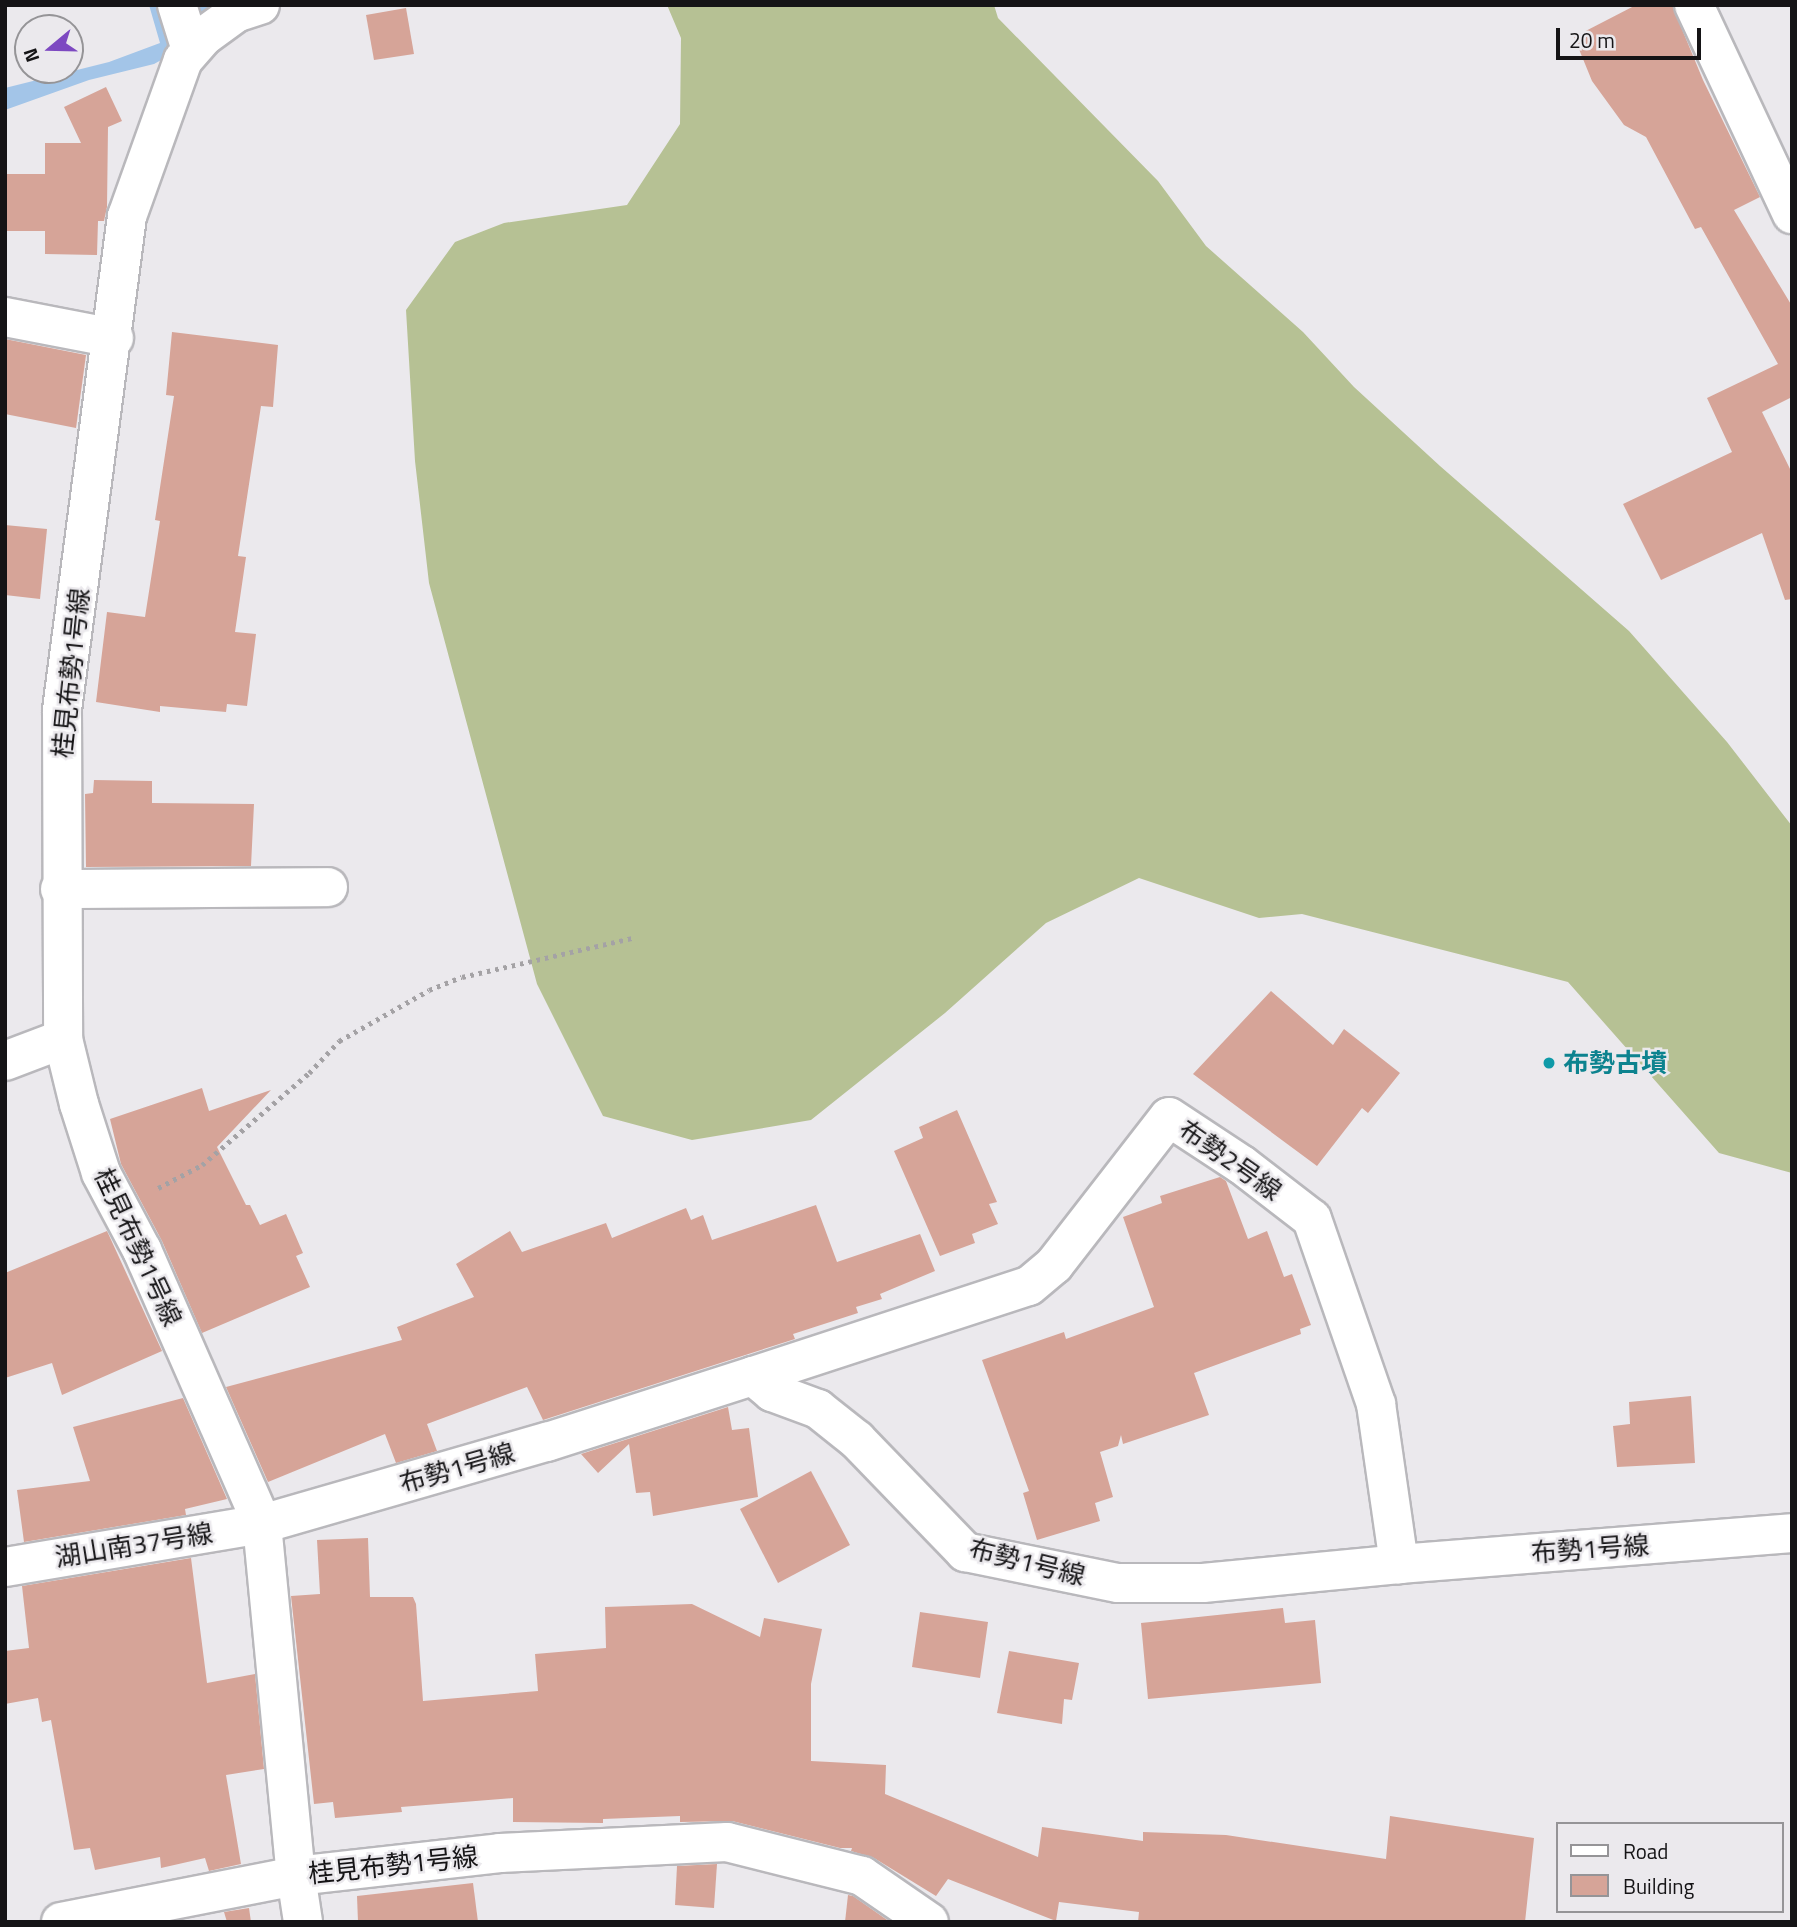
<!DOCTYPE html>
<meta charset="utf-8">
<style>
body{margin:0}
#map{position:relative;width:1797px;height:1927px;overflow:hidden;background:#ebe9ed;font-family:"Titillium Web","Noto Sans JP",sans-serif}
div>[style]{position:absolute}
.forest>*{inset:0;background:#b6c194}
.water>*{inset:0;background:#a3c5e8}
.building>*{inset:0;background:#d6a498}
.path>*{height:4.5px;margin-top:-2.25px;transform-origin:0;background:repeating-linear-gradient(90deg,#a4a2a5 0 3.5px,transparent 0 8.5px)}
.roads{filter:drop-shadow(2px 0 #b9b8bc) drop-shadow(-2px 0 #b9b8bc) drop-shadow(0 2px #b9b8bc) drop-shadow(0 -2px #b9b8bc)}
.minor>*{height:38px;margin:-19px;padding:0 19px;transform-origin:19px;border-radius:19px;background:#fff}
.dots>*{width:19px;height:19px;translate:-50% -50%;box-sizing:border-box;border:4px solid #ebe9ed;border-radius:50%}
span{translate:-50% -50%;white-space:nowrap;text-align:center;line-height:1.15;-webkit-text-stroke:5px #ebe9ed;paint-order:stroke}
.street-label{font-size:26px;color:#151416}
.culture-label{font-size:26px;color:#0d838f;font-weight:700}
.left{translate:0 -50%;text-align:left}
.frame{position:absolute;inset:0;border:7px solid #151416;pointer-events:none}
.legend{position:absolute;left:1556px;top:1822px;width:228px;height:91px;box-sizing:border-box;background:#ebe9ed;border:2px solid #959497;margin:0;padding:9px 12px;list-style:none;font-size:21px;color:#151416}
.legend li{display:flex;align-items:center;gap:14px;height:35px}
.legend b{width:35px;border:2px solid #959497}
.north{position:absolute;left:14px;top:14px;width:70px;height:70px;box-sizing:border-box;background:#ebe9ed;border:2px solid #959497;border-radius:50%;rotate:251deg;font-size:19px;font-weight:700;line-height:28px;text-align:center;color:#151416}
.north::after{content:'';display:block;margin:auto;width:24px;height:32px;background:#7d49c1;clip-path:polygon(50% 0,100% 100%,50% 72%,0 100%)}
.scale{position:absolute;left:1556px;top:28px;width:145px;height:32px;box-sizing:border-box;border:4px solid #151416;border-top:0;padding-left:9px;font-size:21px;line-height:24px;white-space:nowrap;color:#151416;-webkit-text-stroke:5px #ebe9ed;paint-order:stroke}
</style>
<div id="map">
<div class="forest">
<div style="clip-path:polygon(667px 5px,994px 5px,998px 18px,1158px 181px,1206px 246px,1303px 332px,1354px 387px,1440px 466px,1629px 631px,1727px 742px,1792px 826px,1792px 1173px,1719px 1153px,1568px 982px,1302px 914px,1259px 918px,1139px 878px,1046px 923px,945px 1013px,811px 1120px,692px 1140px,603px 1116px,537px 984px,429px 583px,415px 461px,406px 310px,455px 242px,504px 223px,627px 205px,680px 124px,681px 38px)"></div>
</div>
<div class="water">
<div style="clip-path:polygon(149px 5px,221px 5px,172px 54px,154px 64px,89px 80px,5px 110px,5px 88px,109px 62px,160px 43px)"></div>
</div>
<div class="building">
<div style="clip-path:polygon(1636px 5px,1672px 5px,1703px 80px,1760px 197px,1734px 210px,1792px 306px,1792px 397px,1762px 412px,1792px 473px,1792px 599px,1785px 600px,1762px 533px,1661px 580px,1623px 504px,1732px 452px,1707px 398px,1778px 364px,1701px 227px,1695px 229px,1646px 137px,1624px 125px,1592px 81px,1574px 37px)"></div>
<div style="clip-path:polygon(406px 8px,414px 54px,374px 60px,366px 15px)"></div>
<div style="clip-path:polygon(106px 87px,122px 121px,108px 127px,107px 207px,104px 221px,98px 221px,97px 255px,45px 254px,45px 231px,5px 231px,5px 174px,45px 174px,45px 143px,81px 143px,64px 107px)"></div>
<div style="clip-path:polygon(172px 332px,278px 345px,273px 407px,261px 406px,238px 556px,246px 557px,235px 632px,256px 634px,247px 706px,227px 704px,226px 712px,160px 706px,160px 712px,96px 702px,107px 612px,145px 617px,160px 521px,155px 520px,174px 396px,166px 395px)"></div>
<div style="clip-path:polygon(5px 339px,86px 355px,76px 428px,5px 414px)"></div>
<div style="clip-path:polygon(5px 525px,47px 529px,40px 599px,5px 595px)"></div>
<div style="clip-path:polygon(94px 780px,152px 781px,152px 803px,254px 804px,251px 866px,86px 867px,85px 794px,93px 793px)"></div>
<div style="clip-path:polygon(1271px 991px,1333px 1045px,1344px 1029px,1400px 1073px,1368px 1113px,1362px 1108px,1317px 1166px,1193px 1074px)"></div>
<div style="clip-path:polygon(202px 1088px,209px 1111px,271px 1090px,217px 1147px,246px 1205px,250px 1205px,260px 1225px,286px 1214px,303px 1253px,296px 1256px,310px 1287px,202px 1333px,162px 1241px,121px 1164px,110px 1119px)"></div>
<div style="clip-path:polygon(957px 1110px,997px 1202px,989px 1204px,998px 1224px,972px 1234px,975px 1243px,940px 1256px,894px 1151px,923px 1138px,919px 1127px)"></div>
<div style="clip-path:polygon(1220px 1177px,1226px 1181px,1248px 1239px,1267px 1231px,1284px 1277px,1292px 1274px,1311px 1325px,1300px 1329px,1301px 1334px,1194px 1373px,1209px 1415px,1123px 1444px,1121px 1435px,1118px 1446px,1100px 1452px,1113px 1497px,1095px 1503px,1100px 1521px,1037px 1540px,1023px 1493px,1029px 1491px,982px 1360px,1064px 1332px,1066px 1339px,1154px 1307px,1123px 1217px,1162px 1203px,1160px 1196px)"></div>
<div style="clip-path:polygon(816px 1205px,837px 1262px,920px 1234px,935px 1271px,880px 1294px,882px 1299px,856px 1307px,858px 1313px,793px 1334px,795px 1339px,543px 1420px,527px 1387px,427px 1424px,437px 1451px,396px 1463px,385px 1434px,268px 1482px,226px 1387px,402px 1340px,397px 1327px,474px 1297px,456px 1264px,510px 1231px,522px 1252px,606px 1223px,612px 1238px,686px 1208px,691px 1220px,703px 1215px,712px 1240px)"></div>
<div style="clip-path:polygon(107px 1231px,162px 1351px,62px 1395px,52px 1363px,5px 1378px,5px 1273px)"></div>
<div style="clip-path:polygon(1691px 1396px,1695px 1463px,1617px 1467px,1613px 1426px,1630px 1424px,1629px 1402px)"></div>
<div style="clip-path:polygon(183px 1398px,227px 1499px,185px 1509px,186px 1515px,24px 1542px,17px 1490px,90px 1481px,73px 1427px)"></div>
<div style="clip-path:polygon(728px 1407px,732px 1430px,749px 1428px,758px 1497px,653px 1516px,650px 1492px,636px 1493px,629px 1444px,598px 1473px,581px 1454px)"></div>
<div style="clip-path:polygon(811px 1471px,850px 1545px,778px 1583px,740px 1509px)"></div>
<div style="clip-path:polygon(368px 1538px,370px 1597px,413px 1597px,416px 1604px,423px 1701px,538px 1691px,535px 1654px,606px 1648px,605px 1607px,692px 1604px,760px 1637px,764px 1618px,822px 1629px,811px 1684px,811px 1761px,886px 1765px,885px 1794px,1038px 1857px,1042px 1827px,1143px 1841px,1143px 1832px,1226px 1835px,1386px 1859px,1390px 1816px,1534px 1838px,1525px 1922px,1138px 1922px,1139px 1912px,1059px 1902px,1056px 1921px,948px 1879px,936px 1896px,874px 1858px,851px 1851px,852px 1848px,840px 1848px,732px 1821px,680px 1822px,680px 1816px,603px 1819px,603px 1823px,513px 1822px,513px 1798px,401px 1807px,402px 1812px,335px 1818px,333px 1802px,314px 1804px,291px 1596px,320px 1594px,317px 1540px)"></div>
<div style="clip-path:polygon(191px 1558px,207px 1683px,255px 1674px,264px 1769px,226px 1775px,241px 1864px,209px 1871px,205px 1858px,161px 1868px,160px 1857px,95px 1870px,90px 1848px,74px 1850px,51px 1720px,42px 1722px,38px 1698px,5px 1704px,5px 1651px,29px 1648px,22px 1586px)"></div>
<div style="clip-path:polygon(1283px 1608px,1285px 1623px,1315px 1620px,1321px 1683px,1148px 1699px,1141px 1623px)"></div>
<div style="clip-path:polygon(920px 1612px,988px 1622px,980px 1678px,912px 1667px)"></div>
<div style="clip-path:polygon(1009px 1651px,1079px 1663px,1072px 1700px,1064px 1699px,1062px 1724px,997px 1713px)"></div>
<div style="clip-path:polygon(717px 1864px,714px 1908px,675px 1905px,677px 1866px)"></div>
<div style="clip-path:polygon(473px 1883px,478px 1922px,358px 1922px,357px 1896px)"></div>
<div style="clip-path:polygon(848px 1895px,853px 1896px,890px 1922px,845px 1922px)"></div>
<div style="clip-path:polygon(249px 1908px,251px 1922px,227px 1922px,224px 1912px)"></div>
</div>
<div class="path">
<div style="left:158px;top:1188px;width:50px;rotate:-27.6deg"></div>
<div style="left:202px;top:1165px;width:141px;rotate:-40.7deg"></div>
<div style="left:309px;top:1073px;width:44px;rotate:-46.8deg"></div>
<div style="left:339px;top:1041px;width:103px;rotate:-29.5deg"></div>
<div style="left:429px;top:990px;width:35px;rotate:-22deg"></div>
<div style="left:462px;top:977px;width:174px;rotate:-12.9deg"></div>
</div>
<div class="roads">
<div class="minor">
<div style="left:177px;top:5px;width:47px;rotate:72.7deg"></div>
<div style="left:260px;top:5px;width:25px;rotate:162deg"></div>
<div style="left:236px;top:13px;width:39px;rotate:144deg"></div>
<div style="left:204px;top:36px;width:32px;rotate:131deg"></div>
<div style="left:183px;top:60px;width:166px;rotate:109.7deg"></div>
<div style="left:127px;top:216px;width:498px;rotate:97.5deg"></div>
<div style="left:62px;top:710px;width:329px;rotate:89.8deg"></div>
<div style="left:63px;top:1039px;width:67px;rotate:76.2deg"></div>
<div style="left:79px;top:1104px;width:72px;rotate:72.3deg"></div>
<div style="left:101px;top:1173px;width:87px;rotate:62deg"></div>
<div style="left:142px;top:1250px;width:299px;rotate:66.3deg"></div>
<div style="left:262px;top:1524px;width:354px;rotate:84.5deg"></div>
<div style="left:296px;top:1876px;width:47px;rotate:81.3deg"></div>
<div style="left:1694px;top:5px;width:231px;rotate:64.9deg"></div>
<div style="left:5px;top:317px;width:111px;rotate:10.9deg"></div>
<div style="left:60px;top:889px;width:268px;rotate:-0.4deg"></div>
<div style="left:5px;top:1061px;width:62px;rotate:-20.8deg"></div>
<div style="left:753px;top:1376px;width:290px;rotate:-18.1deg"></div>
<div style="left:1029px;top:1286px;width:33px;rotate:-40deg"></div>
<div style="left:1054px;top:1265px;width:187px;rotate:-52.2deg"></div>
<div style="left:1169px;top:1117px;width:87px;rotate:33.3deg"></div>
<div style="left:1242px;top:1165px;width:88px;rotate:37.6deg"></div>
<div style="left:1312px;top:1219px;width:196px;rotate:70.9deg"></div>
<div style="left:1376px;top:1404px;width:162px;rotate:81.8deg"></div>
<div style="left:5px;top:1567px;width:261px;rotate:-9.5deg"></div>
<div style="left:262px;top:1524px;width:297px;rotate:-16.1deg"></div>
<div style="left:547px;top:1442px;width:216px;rotate:-17.8deg"></div>
<div style="left:753px;top:1376px;width:25px;rotate:40deg"></div>
<div style="left:772px;top:1392px;width:49px;rotate:20.3deg"></div>
<div style="left:818px;top:1409px;width:50px;rotate:38.5deg"></div>
<div style="left:857px;top:1440px;width:156px;rotate:46deg"></div>
<div style="left:965px;top:1552px;width:156px;rotate:11.5deg"></div>
<div style="left:1118px;top:1583px;width:85px"></div>
<div style="left:1203px;top:1583px;width:197px;rotate:-5.5deg"></div>
<div style="left:1399px;top:1564px;width:394px;rotate:-4.5deg"></div>
<div style="left:61px;top:1922px;width:239px;rotate:-11.1deg"></div>
<div style="left:296px;top:1876px;width:205px;rotate:-6.4deg"></div>
<div style="left:500px;top:1853px;width:227px;rotate:-2.8deg"></div>
<div style="left:727px;top:1842px;width:139px;rotate:14.1deg"></div>
<div style="left:862px;top:1876px;width:81px;rotate:34.5deg"></div>
</div>
</div>
<div class="dots">
<div style="left:1549px;top:1063px;background:#0f9aa8"></div>
</div>
<div class="street-label">
<span style="left:71px;top:673px;rotate:-84deg">桂見布勢1号線</span>
<span style="left:1230px;top:1160px;rotate:35deg">布勢2号線</span>
<span style="left:138px;top:1247px;rotate:65deg">桂見布勢1号線</span>
<span style="left:457px;top:1468px;rotate:-16deg">布勢1号線</span>
<span style="left:134px;top:1545px;rotate:-9deg">湖山南37号線</span>
<span style="left:1590px;top:1549px;rotate:-4deg">布勢1号線</span>
<span style="left:1027px;top:1562px;rotate:14deg">布勢1号線</span>
<span style="left:393px;top:1865px;rotate:-6deg">桂見布勢1号線</span>
</div>
<div class="culture-label">
<span class="left" style="left:1563px;top:1063px">布勢古墳</span>
</div>
<div class="frame"></div>
<ul class="legend">
<li><b style="height:9px;background:#fff"></b>Road</li>
<li><b style="height:19px;background:#d6a498"></b>Building</li>
</ul>
<div class="north">N</div>
<div class="scale">20 m</div>
</div>
